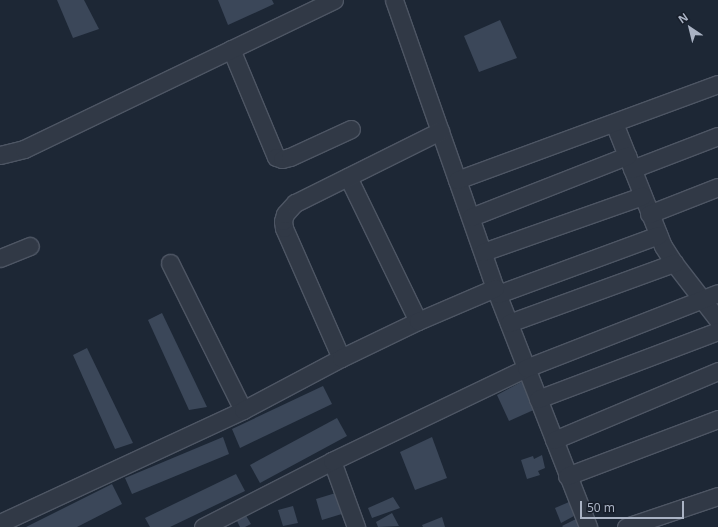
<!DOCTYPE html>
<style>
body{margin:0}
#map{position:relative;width:718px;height:527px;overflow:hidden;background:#1d2735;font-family:"Noto Sans",sans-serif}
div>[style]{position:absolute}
.building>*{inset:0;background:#3b4759}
.roads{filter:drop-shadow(1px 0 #4e5664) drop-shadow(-1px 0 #4e5664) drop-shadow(0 1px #4e5664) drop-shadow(0 -1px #4e5664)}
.street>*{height:17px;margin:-8.5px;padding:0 8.5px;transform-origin:8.5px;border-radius:8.5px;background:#313946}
span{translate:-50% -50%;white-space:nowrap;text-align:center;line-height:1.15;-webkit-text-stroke:3.5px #171e2a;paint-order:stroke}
.north{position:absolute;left:670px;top:8px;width:40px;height:40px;-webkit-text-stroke:3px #171e2a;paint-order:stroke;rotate:325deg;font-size:11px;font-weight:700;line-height:16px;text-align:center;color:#aab3c4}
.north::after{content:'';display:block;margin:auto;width:14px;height:18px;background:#aab3c4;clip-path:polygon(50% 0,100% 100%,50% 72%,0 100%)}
.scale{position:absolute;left:580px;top:501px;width:104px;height:18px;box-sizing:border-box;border:2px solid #aab3c4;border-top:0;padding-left:5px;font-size:12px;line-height:14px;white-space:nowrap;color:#aab3c4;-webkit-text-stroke:3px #171e2a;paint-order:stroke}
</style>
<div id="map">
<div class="building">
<div style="clip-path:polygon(57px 0,84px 0,99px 29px,73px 38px)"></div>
<div style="clip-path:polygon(218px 0,272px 0,274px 4px,228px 25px)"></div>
<div style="clip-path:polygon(500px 20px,517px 58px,479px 72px,464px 36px)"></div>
<div style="clip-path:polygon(162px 313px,207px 407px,189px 410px,148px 320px)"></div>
<div style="clip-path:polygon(87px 348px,133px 443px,115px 449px,73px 355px)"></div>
<div style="clip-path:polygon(525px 380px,538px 408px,509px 421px,497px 395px)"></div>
<div style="clip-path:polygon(323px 386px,332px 404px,240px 448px,232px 429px)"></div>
<div style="clip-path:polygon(337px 418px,347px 436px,260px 483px,250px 465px)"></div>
<div style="clip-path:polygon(223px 437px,229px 454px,132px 494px,125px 478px)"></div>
<div style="clip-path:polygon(432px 437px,447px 478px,415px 490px,400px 452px)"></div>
<div style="clip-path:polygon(542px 455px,545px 468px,538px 471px,540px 475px,527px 479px,521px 460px,533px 456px,534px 459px)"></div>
<div style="clip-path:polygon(236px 474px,245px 491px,170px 527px,150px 527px,145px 518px)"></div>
<div style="clip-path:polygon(112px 484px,122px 504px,77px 527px,26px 527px)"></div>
<div style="clip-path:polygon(339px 492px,345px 513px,322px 520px,316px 499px)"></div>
<div style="clip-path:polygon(393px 497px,400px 508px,372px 518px,368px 508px)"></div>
<div style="clip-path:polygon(569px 502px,574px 516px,561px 523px,555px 508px)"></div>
<div style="clip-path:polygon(293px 506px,298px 523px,283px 526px,278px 510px)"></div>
<div style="clip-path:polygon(392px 513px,399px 526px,378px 527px,376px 522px)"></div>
<div style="clip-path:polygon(245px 514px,251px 524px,245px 527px,240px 527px,236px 519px)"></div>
<div style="clip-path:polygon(442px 517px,445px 527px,423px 527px,422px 525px)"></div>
<div style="clip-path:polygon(576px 519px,579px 527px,563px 527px,562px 526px)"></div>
</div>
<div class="roads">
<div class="street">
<div style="left:394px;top:0;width:305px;rotate:70.7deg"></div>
<div style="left:495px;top:288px;width:256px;rotate:68.7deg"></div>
<div style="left:231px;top:49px;width:117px;rotate:67.4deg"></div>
<div style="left:276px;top:157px;width:6px;rotate:18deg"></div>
<div style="left:282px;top:159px;width:8px;rotate:-14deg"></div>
<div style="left:290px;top:157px;width:67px;rotate:-24.7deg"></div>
<div style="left:614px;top:123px;width:132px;rotate:68.3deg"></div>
<div style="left:663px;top:246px;width:20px;rotate:57deg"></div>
<div style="left:674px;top:263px;width:72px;rotate:52.3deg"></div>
<div style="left:0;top:155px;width:25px;rotate:-14deg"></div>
<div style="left:24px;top:149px;width:344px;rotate:-25.7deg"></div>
<div style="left:632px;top:169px;width:92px;rotate:-21deg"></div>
<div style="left:348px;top:177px;width:160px;rotate:64.1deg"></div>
<div style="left:457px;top:180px;width:278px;rotate:-20.2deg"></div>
<div style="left:649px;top:214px;width:74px;rotate:-21.4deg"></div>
<div style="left:471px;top:217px;width:168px;rotate:-21.4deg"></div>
<div style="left:483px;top:252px;width:169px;rotate:-19.4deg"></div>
<div style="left:0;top:258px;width:32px;rotate:-22deg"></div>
<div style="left:170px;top:263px;width:164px;rotate:63.6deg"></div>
<div style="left:498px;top:294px;width:171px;rotate:-20.2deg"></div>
<div style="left:509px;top:323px;width:176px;rotate:-20deg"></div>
<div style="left:341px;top:358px;width:142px;rotate:-113.7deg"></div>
<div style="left:284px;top:228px;width:7px;rotate:-98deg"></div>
<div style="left:283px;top:221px;width:7px;rotate:-74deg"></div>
<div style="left:285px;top:214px;width:15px;rotate:-48deg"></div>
<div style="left:295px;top:203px;width:162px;rotate:-26.4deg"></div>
<div style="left:538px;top:399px;width:192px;rotate:-20.7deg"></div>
<div style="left:554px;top:440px;width:178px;rotate:-22.8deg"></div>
<div style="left:332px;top:461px;width:70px;rotate:70deg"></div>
<div style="left:567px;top:476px;width:161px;rotate:-20.7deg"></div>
<div style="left:0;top:523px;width:268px;rotate:-24.9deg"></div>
<div style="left:243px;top:410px;width:111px;rotate:-28deg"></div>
<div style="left:341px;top:358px;width:85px;rotate:-25.7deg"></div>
<div style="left:418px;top:321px;width:84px;rotate:-23.2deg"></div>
<div style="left:203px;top:527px;width:145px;rotate:-27.1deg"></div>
<div style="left:332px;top:461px;width:215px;rotate:-25.6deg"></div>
<div style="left:526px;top:368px;width:206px;rotate:-21.3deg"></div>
<div style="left:626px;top:527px;width:97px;rotate:-18.6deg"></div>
</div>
</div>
<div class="north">N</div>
<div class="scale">50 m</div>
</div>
